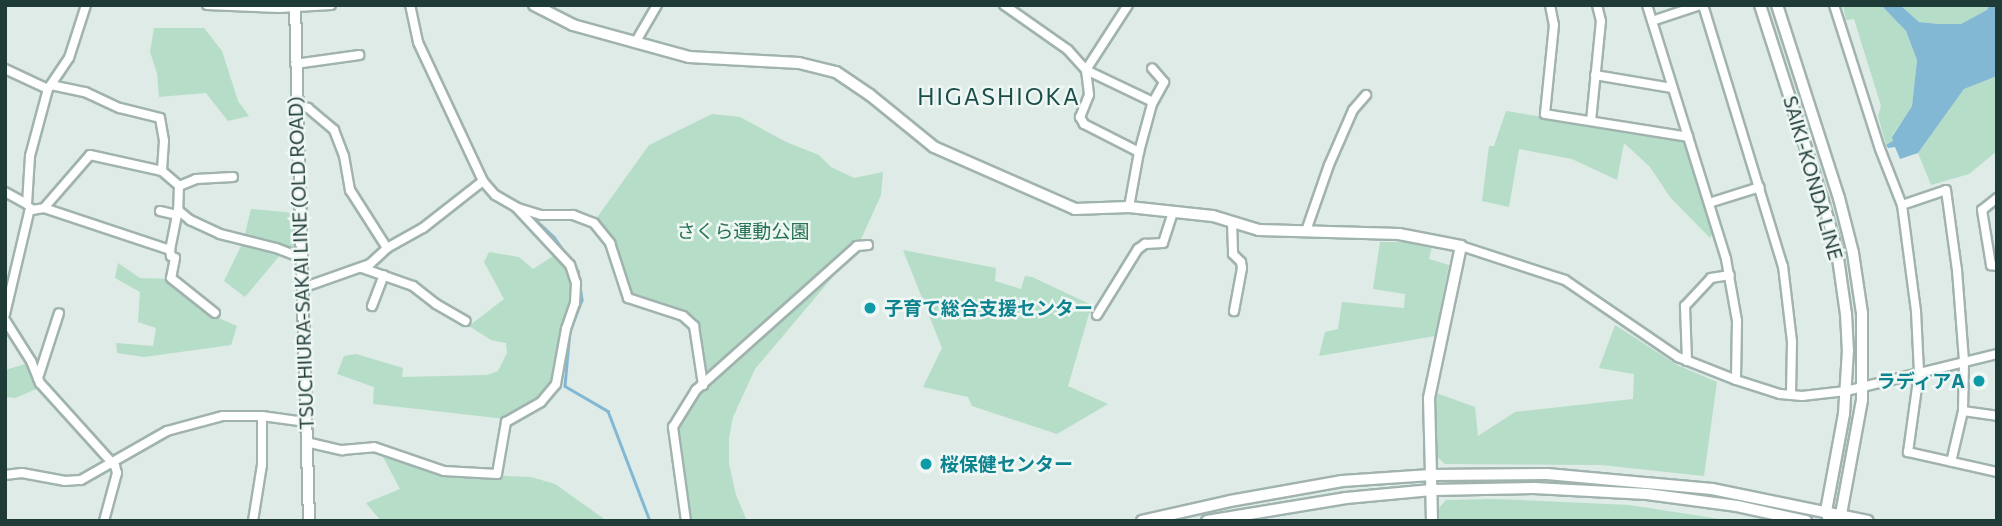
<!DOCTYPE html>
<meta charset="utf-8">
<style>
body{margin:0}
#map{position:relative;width:2002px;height:526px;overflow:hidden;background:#deebe7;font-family:Commissioner,"Noto Sans JP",sans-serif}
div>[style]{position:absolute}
.green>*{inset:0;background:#b5ddc7}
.water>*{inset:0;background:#82b8d3}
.stream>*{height:2.5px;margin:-1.25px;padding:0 1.25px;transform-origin:1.25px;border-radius:1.25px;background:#82b8d3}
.roads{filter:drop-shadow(2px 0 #a1b3af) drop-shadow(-2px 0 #a1b3af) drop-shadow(0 2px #a1b3af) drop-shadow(0 -2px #a1b3af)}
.minor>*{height:8px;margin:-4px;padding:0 4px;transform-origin:4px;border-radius:4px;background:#fff}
.tertiary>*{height:10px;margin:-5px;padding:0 5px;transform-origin:5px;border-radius:5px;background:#fff}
.secondary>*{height:10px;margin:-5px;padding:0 5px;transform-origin:5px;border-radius:5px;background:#fff}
.dots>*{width:19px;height:19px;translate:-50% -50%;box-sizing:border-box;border:4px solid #eef7f4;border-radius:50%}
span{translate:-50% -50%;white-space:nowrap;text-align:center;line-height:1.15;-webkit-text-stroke:5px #eef7f4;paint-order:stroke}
.street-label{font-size:19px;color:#1f3b38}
.park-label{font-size:19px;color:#277352}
.culture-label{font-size:19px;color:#0d838f;font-weight:700}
.left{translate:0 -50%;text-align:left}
.right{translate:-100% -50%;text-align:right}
.quarter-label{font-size:23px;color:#1a4e4a;letter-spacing:2px}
.frame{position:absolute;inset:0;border:7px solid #1f3b38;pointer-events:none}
</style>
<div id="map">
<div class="green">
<div style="clip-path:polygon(1843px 5px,1881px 5px,1906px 31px,1917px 60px,1912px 106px,1892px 136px,1894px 141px,1886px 145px,1878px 116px,1881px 106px,1854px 19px,1846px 20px)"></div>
<div style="clip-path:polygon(1900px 5px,1990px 5px,1988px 10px,1961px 24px,1939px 24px,1919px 22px)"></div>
<div style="clip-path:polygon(154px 28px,204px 28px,222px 51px,238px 101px,249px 116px,228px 121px,206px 93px,159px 97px,157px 73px,150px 52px)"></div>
<div style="clip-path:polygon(1997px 76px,1997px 151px,1969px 174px,1931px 185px,1918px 153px,1964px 89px)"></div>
<div style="clip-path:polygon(1506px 111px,1683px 140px,1714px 231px,1710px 238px,1670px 197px,1650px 167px,1624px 143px,1617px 180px,1572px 159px,1519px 149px,1509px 207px,1482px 201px,1489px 146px,1494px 146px)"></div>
<div style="clip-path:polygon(712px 114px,740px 117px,786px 142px,819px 155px,831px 167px,854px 178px,883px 172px,881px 195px,857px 248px,755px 369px,733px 417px,729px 438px,729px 464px,736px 495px,747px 521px,690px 521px,676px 432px,702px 383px,705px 368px,697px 329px,680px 310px,630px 294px,608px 232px,596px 219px,649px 145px)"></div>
<div style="clip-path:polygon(251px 209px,295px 213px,296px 251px,286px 248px,245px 297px,224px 281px,243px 242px)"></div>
<div style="clip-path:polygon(1380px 242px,1408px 242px,1432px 247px,1429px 259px,1449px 265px,1435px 336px,1319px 356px,1325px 332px,1338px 329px,1342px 302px,1404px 308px,1405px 294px,1373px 289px)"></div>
<div style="clip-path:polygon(903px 250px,996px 268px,995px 281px,1021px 289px,1025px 276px,1032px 277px,1096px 307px,1089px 314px,1068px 386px,1108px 404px,1057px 434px,972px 406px,968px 397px,923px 387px,942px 348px)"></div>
<div style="clip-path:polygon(489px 252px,519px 257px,533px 269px,558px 253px,574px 282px,573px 305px,552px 387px,542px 396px,506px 419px,373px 404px,374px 387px,337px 374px,344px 356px,356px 354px,403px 368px,402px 377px,487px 375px,498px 371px,507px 353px,506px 343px,491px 340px,469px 326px,504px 299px,484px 262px)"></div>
<div style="clip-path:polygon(118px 263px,140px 278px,168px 279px,216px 317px,237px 326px,231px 345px,144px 357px,117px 353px,116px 343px,153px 346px,156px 328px,138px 322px,140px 292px,115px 278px)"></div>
<div style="clip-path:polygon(1615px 325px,1677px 365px,1717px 382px,1704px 476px,1601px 465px,1445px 464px,1435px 455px,1436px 393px,1475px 407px,1478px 436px,1515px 412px,1633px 399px,1634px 374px,1599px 368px)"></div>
<div style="clip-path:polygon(29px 363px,39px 388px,15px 398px,5px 397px,5px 370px)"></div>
<div style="clip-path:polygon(380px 451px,410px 465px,444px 473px,531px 477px,555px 484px,607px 521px,381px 521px,366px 503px,400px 489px)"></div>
<div style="clip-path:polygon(1496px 499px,1629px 505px,1733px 521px,1437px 521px,1439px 508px,1446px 500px)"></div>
</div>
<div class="water">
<div style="clip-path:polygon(1881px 5px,1900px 5px,1919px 22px,1939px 24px,1961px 24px,1987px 10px,1990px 5px,1997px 5px,1997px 76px,1964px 89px,1918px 153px,1900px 159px,1895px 147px,1888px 148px,1886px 145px,1893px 141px,1892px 137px,1912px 106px,1917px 60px,1906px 31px)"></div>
</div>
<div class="stream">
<div style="left:538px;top:222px;width:22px;rotate:43deg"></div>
<div style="left:554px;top:237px;width:42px;rotate:54.8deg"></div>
<div style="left:578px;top:271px;width:29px;rotate:82deg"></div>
<div style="left:582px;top:300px;width:33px;rotate:111deg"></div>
<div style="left:570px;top:331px;width:55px;rotate:95.2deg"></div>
<div style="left:565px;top:386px;width:50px;rotate:30.2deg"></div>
<div style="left:608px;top:411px;width:118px;rotate:69.1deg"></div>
</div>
<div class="roads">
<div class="minor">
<div style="left:207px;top:5px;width:72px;rotate:2.4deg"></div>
<div style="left:279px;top:8px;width:52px;rotate:-3.3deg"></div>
<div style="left:1004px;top:5px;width:78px;rotate:35.1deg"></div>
<div style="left:1068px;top:50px;width:27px;rotate:48deg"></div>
<div style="left:1086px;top:70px;width:74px;rotate:25.5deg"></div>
<div style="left:1128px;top:5px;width:77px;rotate:122.9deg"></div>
<div style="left:1086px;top:70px;width:25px;rotate:83deg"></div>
<div style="left:1089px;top:95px;width:24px;rotate:112deg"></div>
<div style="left:1080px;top:117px;width:8px;rotate:60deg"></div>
<div style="left:1084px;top:124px;width:62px;rotate:27deg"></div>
<div style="left:1139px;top:152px;width:56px;rotate:100.3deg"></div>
<div style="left:1550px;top:5px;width:20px;rotate:79deg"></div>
<div style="left:1554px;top:25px;width:89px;rotate:95.8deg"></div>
<div style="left:1545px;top:114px;width:145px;rotate:9.1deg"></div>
<div style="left:1647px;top:5px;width:266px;rotate:72.7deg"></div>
<div style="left:1726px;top:259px;width:63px;rotate:79.9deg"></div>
<div style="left:1737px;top:321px;width:59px;rotate:91deg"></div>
<div style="left:1703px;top:5px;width:273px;rotate:73deg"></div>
<div style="left:1783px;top:266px;width:77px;rotate:83.2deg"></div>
<div style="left:1792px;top:342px;width:53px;rotate:91.1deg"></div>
<div style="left:1834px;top:5px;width:151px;rotate:72.3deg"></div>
<div style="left:1880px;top:149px;width:60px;rotate:68.6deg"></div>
<div style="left:1902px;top:205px;width:107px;rotate:82.5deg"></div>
<div style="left:1916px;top:311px;width:62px;rotate:87.2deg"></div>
<div style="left:1919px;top:373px;width:80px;rotate:97.9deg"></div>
<div style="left:1908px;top:452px;width:91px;rotate:12.7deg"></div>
<div style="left:1652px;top:21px;width:51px;rotate:-18.4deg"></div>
<div style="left:635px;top:43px;width:44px;rotate:-59.9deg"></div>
<div style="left:295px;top:64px;width:65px;rotate:-8deg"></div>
<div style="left:5px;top:69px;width:47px;rotate:24.9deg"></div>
<div style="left:1595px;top:75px;width:78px;rotate:9.6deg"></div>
<div style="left:51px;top:85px;width:35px;rotate:12deg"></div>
<div style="left:85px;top:92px;width:38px;rotate:25deg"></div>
<div style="left:120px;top:108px;width:41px;rotate:14deg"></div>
<div style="left:160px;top:118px;width:23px;rotate:80deg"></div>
<div style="left:164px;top:141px;width:30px;rotate:94deg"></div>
<div style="left:296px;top:104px;width:13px;rotate:18deg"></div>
<div style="left:308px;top:108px;width:34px;rotate:40deg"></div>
<div style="left:334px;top:130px;width:28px;rotate:69deg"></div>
<div style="left:344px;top:156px;width:35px;rotate:80deg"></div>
<div style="left:350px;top:190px;width:69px;rotate:57.5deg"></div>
<div style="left:1591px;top:121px;width:100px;rotate:-84.3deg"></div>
<div style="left:1601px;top:21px;width:16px;rotate:-104deg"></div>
<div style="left:1139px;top:152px;width:50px;rotate:-74.8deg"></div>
<div style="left:1152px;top:104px;width:25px;rotate:-61deg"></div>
<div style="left:1164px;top:82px;width:18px;rotate:-131deg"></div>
<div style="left:179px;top:186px;width:18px;rotate:-22deg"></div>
<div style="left:196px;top:179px;width:37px;rotate:-3deg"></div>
<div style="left:5px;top:192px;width:25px;rotate:29deg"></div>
<div style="left:27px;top:204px;width:48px;rotate:-86.4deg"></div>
<div style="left:30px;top:156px;width:69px;rotate:-75deg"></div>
<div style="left:48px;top:89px;width:37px;rotate:-56deg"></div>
<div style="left:69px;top:58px;width:56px;rotate:-72.2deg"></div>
<div style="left:1997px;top:198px;width:19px;rotate:141deg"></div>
<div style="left:1982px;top:210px;width:56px;rotate:80.7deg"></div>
<div style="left:1991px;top:265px;width:6px;rotate:9deg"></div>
<div style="left:1709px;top:203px;width:53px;rotate:-17.4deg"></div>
<div style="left:1902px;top:205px;width:46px;rotate:-18.8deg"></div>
<div style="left:1946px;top:190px;width:81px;rotate:82.2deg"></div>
<div style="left:1957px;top:270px;width:92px;rotate:85.6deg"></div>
<div style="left:1964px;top:362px;width:49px;rotate:91.2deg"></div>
<div style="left:1963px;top:411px;width:52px;rotate:103.2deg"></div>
<div style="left:44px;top:208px;width:133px;rotate:18.4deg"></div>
<div style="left:518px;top:208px;width:24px;rotate:17deg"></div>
<div style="left:541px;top:215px;width:32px"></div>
<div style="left:573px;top:215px;width:22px;rotate:21deg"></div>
<div style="left:594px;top:223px;width:26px;rotate:51deg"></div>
<div style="left:610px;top:243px;width:58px;rotate:71.9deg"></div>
<div style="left:628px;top:298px;width:58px;rotate:18.1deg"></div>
<div style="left:683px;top:316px;width:15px;rotate:42deg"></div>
<div style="left:694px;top:326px;width:60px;rotate:81.3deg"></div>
<div style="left:32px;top:210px;width:12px;rotate:-9deg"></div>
<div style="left:44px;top:208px;width:70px;rotate:-49deg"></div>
<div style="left:90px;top:155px;width:74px;rotate:12.5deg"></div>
<div style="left:162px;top:171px;width:23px;rotate:41deg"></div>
<div style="left:179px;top:186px;width:24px;rotate:92deg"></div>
<div style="left:178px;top:210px;width:16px;rotate:40deg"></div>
<div style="left:190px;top:220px;width:33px;rotate:25deg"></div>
<div style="left:220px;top:234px;width:58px;rotate:14deg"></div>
<div style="left:276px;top:248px;width:26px;rotate:21deg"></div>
<div style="left:178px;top:210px;width:41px;rotate:101.3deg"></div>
<div style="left:170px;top:250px;width:6px;rotate:81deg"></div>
<div style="left:171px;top:256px;width:4px;rotate:27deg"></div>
<div style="left:175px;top:258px;width:20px;rotate:101deg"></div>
<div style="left:171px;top:278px;width:56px;rotate:38.5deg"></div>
<div style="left:160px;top:211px;width:17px;rotate:13deg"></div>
<div style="left:1232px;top:222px;width:32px;rotate:88deg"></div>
<div style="left:1233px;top:254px;width:11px;rotate:45deg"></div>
<div style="left:1241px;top:262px;width:6px;rotate:81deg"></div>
<div style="left:1242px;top:268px;width:44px;rotate:100.5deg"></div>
<div style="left:1306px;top:231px;width:70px;rotate:-70.8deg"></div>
<div style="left:1329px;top:165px;width:60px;rotate:-66.4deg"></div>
<div style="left:1353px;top:110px;width:20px;rotate:-49deg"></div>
<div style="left:1461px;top:246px;width:109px;rotate:18.1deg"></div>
<div style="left:1565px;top:280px;width:137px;rotate:34.3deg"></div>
<div style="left:1678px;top:357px;width:62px;rotate:21.6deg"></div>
<div style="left:1736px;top:380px;width:46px;rotate:17.7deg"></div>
<div style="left:1780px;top:394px;width:22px;rotate:5deg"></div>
<div style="left:1802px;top:396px;width:44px;rotate:-6.5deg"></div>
<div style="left:1846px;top:391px;width:155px;rotate:-13.8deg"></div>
<div style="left:362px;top:268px;width:54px;rotate:19.4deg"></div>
<div style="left:413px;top:286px;width:29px;rotate:38deg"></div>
<div style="left:436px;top:304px;width:34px;rotate:30deg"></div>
<div style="left:302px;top:288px;width:72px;rotate:-19.4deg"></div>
<div style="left:370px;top:264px;width:23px;rotate:-43deg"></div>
<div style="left:387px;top:248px;width:41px;rotate:-29.1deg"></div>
<div style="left:423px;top:228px;width:76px;rotate:-38.1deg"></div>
<div style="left:372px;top:306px;width:33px;rotate:-69deg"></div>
<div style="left:5px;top:314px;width:109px;rotate:-76.7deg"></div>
<div style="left:1097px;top:315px;width:78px;rotate:-58.2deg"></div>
<div style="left:1138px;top:249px;width:9px;rotate:-36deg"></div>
<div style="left:1145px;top:244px;width:18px;rotate:-3deg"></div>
<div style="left:1163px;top:243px;width:33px;rotate:-72deg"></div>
<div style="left:5px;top:320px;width:49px;rotate:57.6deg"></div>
<div style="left:31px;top:361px;width:24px;rotate:68deg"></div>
<div style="left:40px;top:383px;width:112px;rotate:47.9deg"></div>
<div style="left:115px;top:466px;width:7px;rotate:74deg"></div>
<div style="left:117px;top:473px;width:50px;rotate:105.2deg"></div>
<div style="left:1687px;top:361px;width:55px;rotate:-92.1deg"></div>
<div style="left:1685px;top:306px;width:38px;rotate:-47deg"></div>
<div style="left:1711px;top:278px;width:19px;rotate:-9deg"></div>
<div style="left:38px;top:378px;width:68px;rotate:-72.1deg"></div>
<div style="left:1963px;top:411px;width:34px;rotate:8deg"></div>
<div style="left:306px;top:442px;width:37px;rotate:13deg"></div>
<div style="left:342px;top:450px;width:32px;rotate:-5deg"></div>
<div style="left:374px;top:447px;width:74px;rotate:18.9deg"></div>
<div style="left:444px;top:471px;width:53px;rotate:3.2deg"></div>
<div style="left:497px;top:474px;width:53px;rotate:-80.2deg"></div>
<div style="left:506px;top:422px;width:40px;rotate:-29.7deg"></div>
<div style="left:541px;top:402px;width:23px;rotate:-50deg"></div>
<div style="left:556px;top:384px;width:56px;rotate:-79.7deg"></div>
<div style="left:566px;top:329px;width:28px;rotate:-71deg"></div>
<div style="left:575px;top:303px;width:20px;rotate:-87deg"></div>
<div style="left:576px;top:283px;width:19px;rotate:-108deg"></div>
<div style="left:570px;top:265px;width:79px;rotate:-133deg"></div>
<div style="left:516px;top:207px;width:24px;rotate:-150deg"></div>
<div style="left:495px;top:195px;width:18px;rotate:-131deg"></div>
<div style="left:483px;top:181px;width:153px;rotate:-115.1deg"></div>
<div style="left:418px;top:42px;width:38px;rotate:-102deg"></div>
<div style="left:5px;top:475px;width:17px;rotate:-7deg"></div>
<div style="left:22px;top:473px;width:44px;rotate:10.5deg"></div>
<div style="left:65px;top:481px;width:16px;rotate:-4deg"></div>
<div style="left:81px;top:480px;width:99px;rotate:-29.7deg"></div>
<div style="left:167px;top:431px;width:58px;rotate:-15deg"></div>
<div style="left:223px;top:416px;width:39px"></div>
<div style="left:262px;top:416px;width:43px;rotate:7.9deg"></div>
<div style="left:253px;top:521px;width:57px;rotate:-80.9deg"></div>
<div style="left:262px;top:465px;width:49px;rotate:-90deg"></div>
<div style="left:686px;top:521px;width:95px;rotate:-97.9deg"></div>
<div style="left:673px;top:427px;width:44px;rotate:-58.1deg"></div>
<div style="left:696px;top:390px;width:216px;rotate:-41.8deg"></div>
<div style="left:857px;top:246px;width:11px;rotate:-5deg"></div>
</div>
<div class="tertiary">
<div style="left:295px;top:5px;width:516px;rotate:88.45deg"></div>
<div style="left:1760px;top:5px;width:206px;rotate:72.2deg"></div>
<div style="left:1823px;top:201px;width:52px;rotate:74.4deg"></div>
<div style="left:1837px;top:251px;width:64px;rotate:81.9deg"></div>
<div style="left:1846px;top:314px;width:36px;rotate:87deg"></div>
<div style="left:1848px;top:350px;width:64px;rotate:93.6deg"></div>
<div style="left:1844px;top:414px;width:99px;rotate:100.5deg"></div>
<div style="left:1826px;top:511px;width:6px;rotate:72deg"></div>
<div style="left:1777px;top:5px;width:203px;rotate:72.2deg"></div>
<div style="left:1839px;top:198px;width:57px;rotate:75.7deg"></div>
<div style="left:1853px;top:253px;width:61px;rotate:81.5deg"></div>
<div style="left:1862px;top:313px;width:87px;rotate:90deg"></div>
<div style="left:1862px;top:400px;width:116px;rotate:100.4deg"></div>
<div style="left:1841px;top:514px;width:9px;rotate:126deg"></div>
<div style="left:1431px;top:475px;width:46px;rotate:88.8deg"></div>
</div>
<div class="secondary">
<div style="left:534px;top:5px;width:44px;rotate:27.1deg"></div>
<div style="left:573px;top:25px;width:120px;rotate:15.4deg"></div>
<div style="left:689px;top:57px;width:110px;rotate:3.1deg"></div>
<div style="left:799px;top:63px;width:38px;rotate:14deg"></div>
<div style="left:836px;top:72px;width:41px;rotate:34.1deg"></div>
<div style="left:870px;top:95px;width:82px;rotate:39.1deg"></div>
<div style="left:934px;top:147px;width:154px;rotate:23.7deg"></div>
<div style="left:1075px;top:209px;width:54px;rotate:-2.1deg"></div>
<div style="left:1129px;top:207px;width:84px;rotate:6.1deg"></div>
<div style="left:1213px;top:216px;width:48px;rotate:16.9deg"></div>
<div style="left:1259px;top:230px;width:140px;rotate:1.6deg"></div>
<div style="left:1399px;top:234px;width:63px;rotate:11deg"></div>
<div style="left:1461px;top:246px;width:155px;rotate:101.9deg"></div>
<div style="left:1429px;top:398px;width:77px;rotate:88.5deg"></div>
<div style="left:1142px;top:521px;width:90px;rotate:-12.8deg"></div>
<div style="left:1230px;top:501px;width:114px;rotate:-10.1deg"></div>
<div style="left:1342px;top:481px;width:89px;rotate:-3.9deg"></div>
<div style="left:1431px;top:475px;width:116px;rotate:-0.5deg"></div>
<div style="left:1547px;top:474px;width:166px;rotate:5.2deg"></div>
<div style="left:1712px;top:489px;width:159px;rotate:11.6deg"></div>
<div style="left:1207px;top:521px;width:141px;rotate:-9.4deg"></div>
<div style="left:1346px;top:498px;width:86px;rotate:-5.3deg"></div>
<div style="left:1432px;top:490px;width:102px;rotate:-1.1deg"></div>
<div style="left:1534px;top:488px;width:113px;rotate:3deg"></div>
<div style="left:1647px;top:494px;width:91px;rotate:7.6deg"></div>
<div style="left:1737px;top:506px;width:71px;rotate:12.3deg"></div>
</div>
</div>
<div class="dots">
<div style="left:870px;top:308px;background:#0f9aa8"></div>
<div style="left:1979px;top:381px;background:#0f9aa8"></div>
<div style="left:926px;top:464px;background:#0f9aa8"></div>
</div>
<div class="street-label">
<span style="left:1813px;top:178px;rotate:74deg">SAIKI-KONDA LINE</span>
<span style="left:301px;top:263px;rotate:-92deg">TSUCHIURA-SAKAI LINE (OLD ROAD)</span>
</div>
<div class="park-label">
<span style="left:743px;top:231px">さくら運動公園</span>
</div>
<div class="culture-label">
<span class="left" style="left:884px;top:308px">子育て総合支援センター</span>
<span class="right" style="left:1965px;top:381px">ラディアA</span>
<span class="left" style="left:940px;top:464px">桜保健センター</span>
</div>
<div class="quarter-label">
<span style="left:999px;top:96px">HIGASHIOKA</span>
</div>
<div class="frame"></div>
</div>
